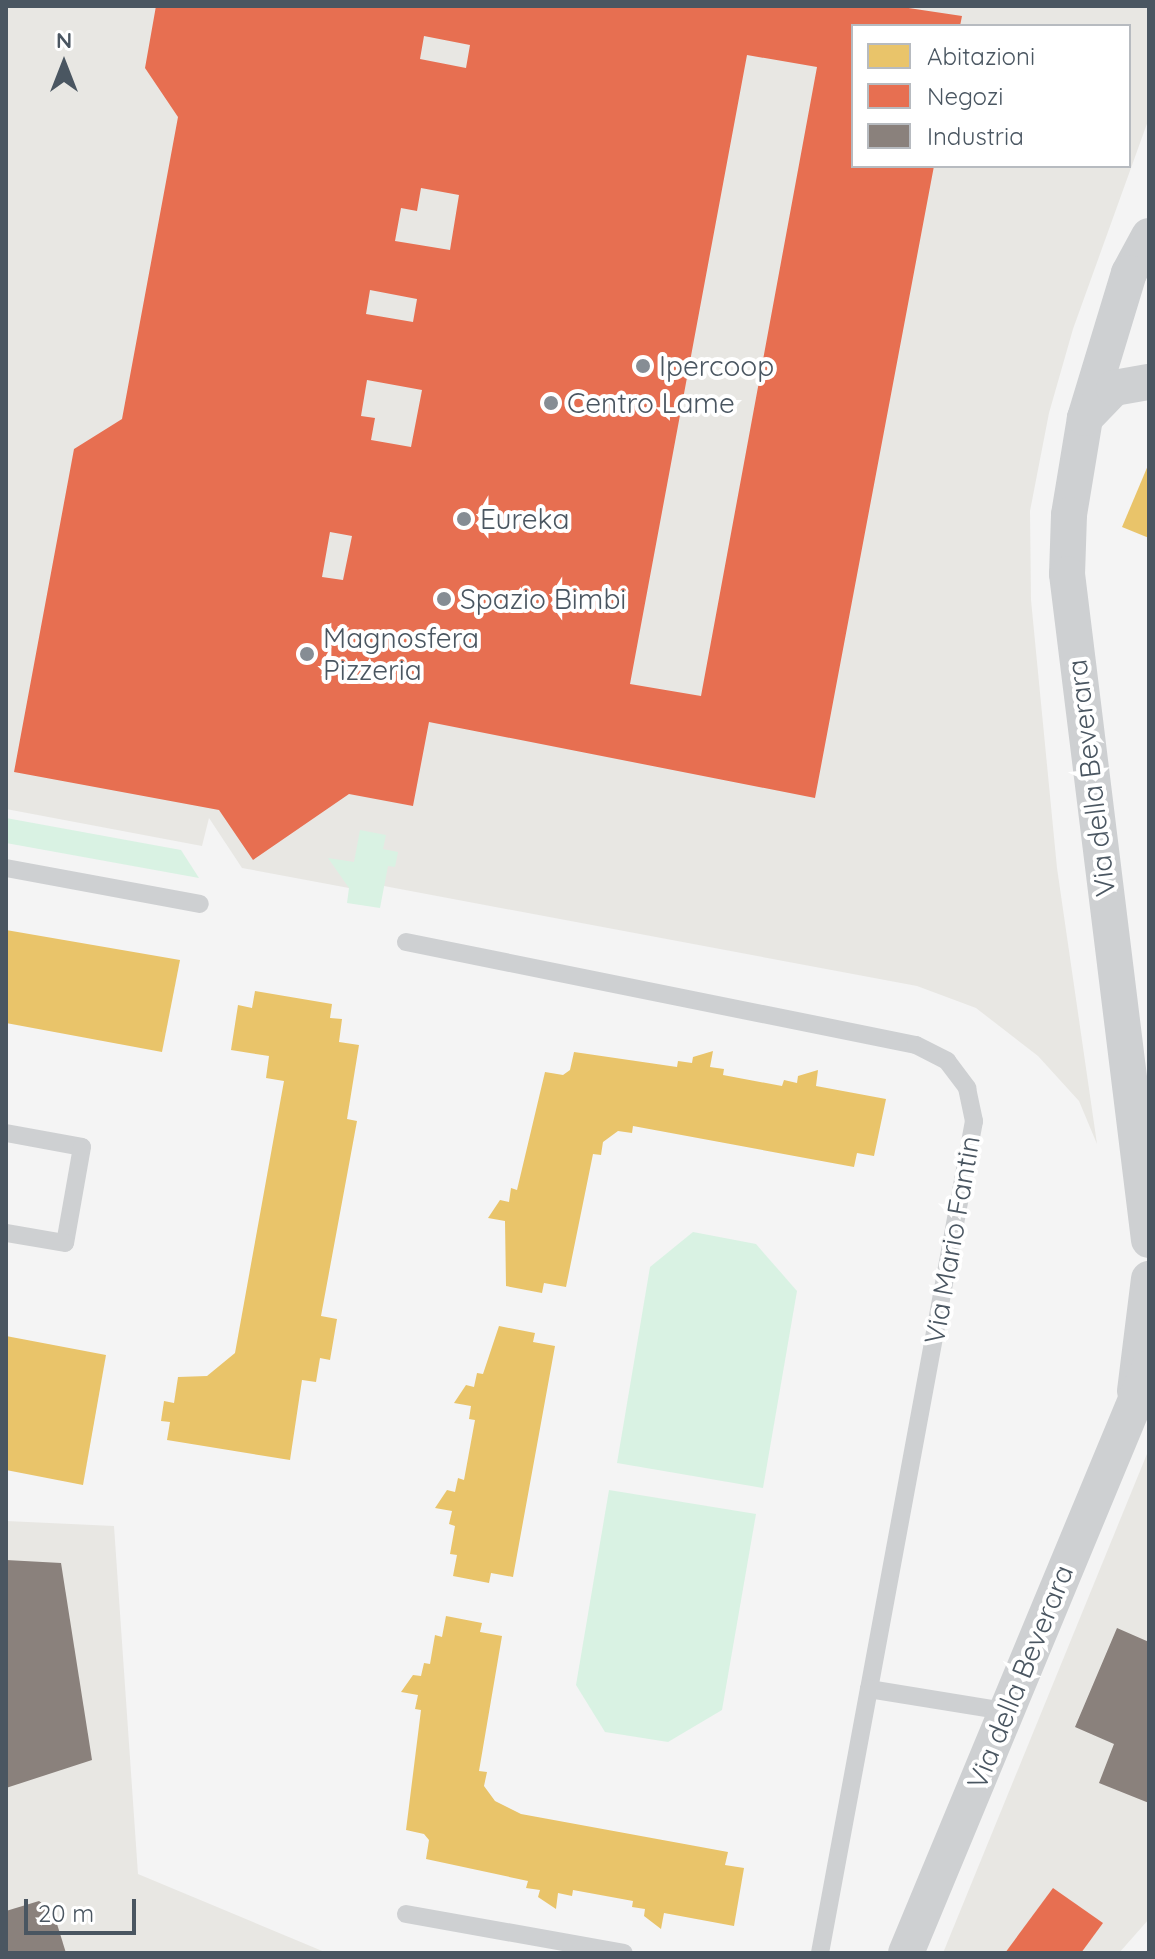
<!DOCTYPE html>
<style>
body{margin:0}
#map{position:relative;width:1155px;height:1959px;overflow:hidden;background:#f4f4f4;font-family:Quicksand,sans-serif}
div>[style]{position:absolute}
.commercial>*{inset:0;background:#e8e7e3}
.green>*{inset:0;background:#d9f2e3}
.homes>*{inset:0;background:#e9c46a}
.shops>*{inset:0;background:#e76f51}
.industry>*{inset:0;background:#8a817c}
.lane>*{height:18px;margin:-9px;padding:0 9px;transform-origin:9px;border-radius:9px;background:#ced0d2}
.street>*{height:36px;margin:-18px;padding:0 18px;transform-origin:18px;border-radius:18px;background:#ced0d2}
.dots>*{width:22px;height:22px;translate:-50% -50%;box-sizing:border-box;border:4px solid #fff;border-radius:50%}
span{translate:-50% -50%;white-space:nowrap;text-align:center;line-height:1.15;-webkit-text-stroke:8px #fff;paint-order:stroke}
.poi-label{font-size:28px;color:#4a5661}
.left{translate:0 -50%;text-align:left}
.street-label{font-size:28px;color:#4a5661}
.frame{position:absolute;inset:0;border:8px solid #4a5661;pointer-events:none}
.legend{position:absolute;left:851px;top:24px;width:280px;height:144px;box-sizing:border-box;background:#fff;border:2px solid #b7bbc0;margin:0;padding:10px 14px;list-style:none;font-size:24px;color:#4a5661}
.legend li{display:flex;align-items:center;gap:16px;height:40px}
.legend b{width:40px;border:2px solid #b7bbc0}
.north{position:absolute;left:24px;top:24px;width:80px;height:80px;-webkit-text-stroke:6px #fff;paint-order:stroke;rotate:0deg;font-size:22px;font-weight:700;line-height:32px;text-align:center;color:#4a5661}
.north::after{content:'';display:block;margin:auto;width:28px;height:36px;background:#4a5661;clip-path:polygon(50% 0,100% 100%,50% 72%,0 100%)}
.scale{position:absolute;left:24px;top:1899px;width:112px;height:36px;box-sizing:border-box;border:4px solid #4a5661;border-top:0;padding-left:10px;font-size:24px;line-height:28px;white-space:nowrap;color:#4a5661;-webkit-text-stroke:6px #fff;paint-order:stroke}
</style>
<div id="map">
<div class="commercial">
<div style="clip-path:polygon(evenodd,6px 6px,1149px 6px,1149px 118px,1073px 329px,1049px 413px,1030px 511px,1031px 600px,1057px 868px,1097px 1144px,1079px 1101px,1038px 1056px,976px 1008px,917px 986px,384px 886px,349px 888px,242px 868px,209px 818px,202px 846px,6px 809px,6px 6px,853px 26px,1129px 26px,1129px 166px,853px 166px,853px 26px)"></div>
<div style="clip-path:polygon(1149px 1449px,1149px 1919px,1119px 1953px,943px 1953px)"></div>
<div style="clip-path:polygon(6px 1521px,114px 1526px,138px 1874px,327px 1953px,6px 1953px)"></div>
</div>
<div class="green">
<div style="clip-path:polygon(6px 818px,181px 850px,199px 878px,6px 843px)"></div>
<div style="clip-path:polygon(360px 830px,386px 835px,383px 849px,398px 852px,395px 867px,388px 866px,380px 908px,347px 903px,349px 888px,328px 858px,354px 862px)"></div>
<div style="clip-path:polygon(693px 1232px,756px 1244px,797px 1291px,763px 1488px,617px 1463px,650px 1267px)"></div>
<div style="clip-path:polygon(609px 1490px,756px 1514px,722px 1710px,668px 1742px,605px 1732px,576px 1685px)"></div>
</div>
<div class="homes">
<div style="clip-path:polygon(1149px 463px,1149px 538px,1122px 527px)"></div>
<div style="clip-path:polygon(6px 930px,180px 960px,162px 1052px,6px 1023px)"></div>
<div style="clip-path:polygon(255px 991px,332px 1004px,330px 1018px,342px 1019px,339px 1042px,359px 1045px,347px 1119px,357px 1121px,321px 1316px,337px 1319px,330px 1360px,320px 1358px,316px 1382px,302px 1380px,290px 1460px,167px 1440px,170px 1422px,161px 1421px,164px 1401px,174px 1403px,178px 1377px,207px 1376px,235px 1353px,284px 1081px,266px 1078px,269px 1056px,231px 1050px,238px 1005px,252px 1008px)"></div>
<div style="clip-path:polygon(713px 1051px,710px 1067px,724px 1069px,723px 1075px,782px 1086px,784px 1080px,797px 1083px,798px 1076px,818px 1070px,816px 1086px,886px 1099px,874px 1156px,857px 1153px,854px 1167px,633px 1126px,632px 1133px,618px 1131px,603px 1142px,601px 1155px,593px 1154px,566px 1287px,544px 1283px,542px 1293px,506px 1286px,505px 1221px,488px 1218px,500px 1200px,509px 1202px,511px 1188px,517px 1190px,545px 1072px,563px 1075px,570px 1070px,574px 1052px,677px 1067px,678px 1061px,692px 1063px,693px 1057px)"></div>
<div style="clip-path:polygon(499px 1326px,535px 1333px,533px 1342px,555px 1346px,513px 1577px,491px 1573px,489px 1583px,453px 1576px,457px 1555px,450px 1554px,455px 1526px,449px 1524px,452px 1511px,435px 1508px,447px 1490px,455px 1492px,458px 1478px,464px 1480px,475px 1420px,469px 1419px,471px 1406px,454px 1403px,466px 1385px,474px 1387px,477px 1373px,483px 1374px)"></div>
<div style="clip-path:polygon(6px 1336px,106px 1355px,83px 1485px,6px 1470px)"></div>
<div style="clip-path:polygon(446px 1616px,482px 1623px,480px 1632px,502px 1636px,479px 1771px,487px 1772px,484px 1786px,495px 1801px,521px 1814px,728px 1852px,725px 1865px,744px 1868px,734px 1926px,664px 1913px,661px 1929px,644px 1916px,645px 1909px,632px 1907px,633px 1901px,573px 1890px,572px 1896px,558px 1893px,556px 1909px,538px 1897px,540px 1890px,526px 1888px,528px 1881px,426px 1859px,429px 1840px,424px 1834px,406px 1830px,421px 1710px,415px 1709px,418px 1695px,401px 1692px,413px 1675px,421px 1676px,424px 1663px,430px 1664px,435px 1635px,442px 1637px)"></div>
</div>
<div class="shops">
<div style="clip-path:polygon(evenodd,156px 6px,895px 6px,962px 16px,960px 26px,853px 26px,853px 166px,934px 166px,815px 798px,429px 722px,413px 806px,349px 794px,253px 860px,219px 810px,14px 772px,74px 449px,122px 419px,178px 117px,145px 68px,156px 6px,424px 36px,470px 45px,466px 68px,420px 59px,424px 36px,156px 6px,747px 55px,817px 67px,701px 696px,630px 684px,747px 55px,156px 6px,421px 188px,459px 195px,450px 250px,395px 241px,401px 208px,417px 211px,421px 188px,156px 6px,370px 290px,417px 299px,413px 322px,366px 314px,370px 290px,156px 6px,367px 380px,422px 390px,411px 447px,371px 440px,375px 418px,361px 416px,367px 380px,156px 6px,330px 532px,352px 536px,343px 580px,322px 577px,330px 532px)"></div>
<div style="clip-path:polygon(1053px 1888px,1103px 1923px,1081px 1953px,1005px 1953px)"></div>
</div>
<div class="industry">
<div style="clip-path:polygon(6px 1560px,61px 1563px,92px 1760px,6px 1788px)"></div>
<div style="clip-path:polygon(1117px 1628px,1149px 1642px,1149px 1803px,1099px 1783px,1114px 1744px,1075px 1727px)"></div>
<div style="clip-path:polygon(39px 1901px,53px 1911px,66px 1953px,6px 1953px,6px 1911px)"></div>
</div>
<div class="lane">
<div style="left:6px;top:868px;width:197px;rotate:10.5deg"></div>
<div style="left:406px;top:942px;width:520px;rotate:11.42deg"></div>
<div style="left:916px;top:1045px;width:35px;rotate:27deg"></div>
<div style="left:947px;top:1061px;width:34px;rotate:53deg"></div>
<div style="left:967px;top:1088px;width:34px;rotate:78deg"></div>
<div style="left:974px;top:1121px;width:578px;rotate:100.47deg"></div>
<div style="left:869px;top:1689px;width:138px;rotate:9.2deg"></div>
<div style="left:6px;top:1133px;width:77px;rotate:10.4deg"></div>
<div style="left:82px;top:1147px;width:97px;rotate:100deg"></div>
<div style="left:65px;top:1243px;width:60px;rotate:-170.4deg"></div>
<div style="left:406px;top:1914px;width:221px;rotate:10.1deg"></div>
<div style="left:820px;top:1953px;width:269px;rotate:-79.5deg"></div>
</div>
<div class="street">
<div style="left:1149px;top:236px;width:42px;rotate:118.4deg"></div>
<div style="left:1129px;top:273px;width:152px;rotate:106.9deg"></div>
<div style="left:1085px;top:418px;width:98px;rotate:99.4deg"></div>
<div style="left:1069px;top:515px;width:59px;rotate:91.9deg"></div>
<div style="left:1067px;top:574px;width:671px;rotate:82.98deg"></div>
<div style="left:1085px;top:418px;width:42px;rotate:-46deg"></div>
<div style="left:1114px;top:388px;width:36px;rotate:-10deg"></div>
<div style="left:1135px;top:1391px;width:113px;rotate:-82.9deg"></div>
<div style="left:906px;top:1953px;width:633px;rotate:-67.44deg"></div>
</div>
<div class="dots">
<div style="left:643px;top:366px;background:#868d94"></div>
<div style="left:551px;top:403px;background:#868d94"></div>
<div style="left:464px;top:519px;background:#868d94"></div>
<div style="left:444px;top:599px;background:#868d94"></div>
<div style="left:307px;top:654px;background:#868d94"></div>
</div>
<div class="poi-label">
<span class="left" style="left:659px;top:366px">Ipercoop</span>
<span class="left" style="left:567px;top:403px">Centro Lame</span>
<span class="left" style="left:480px;top:519px">Eureka</span>
<span class="left" style="left:460px;top:599px">Spazio Bimbi</span>
<span class="left" style="left:323px;top:654px">Magnosfera<br>Pizzeria</span>
</div>
<div class="street-label">
<span style="left:1091px;top:778px;rotate:-97deg">Via della Beverara</span>
<span style="left:952px;top:1240px;rotate:-80deg">Via Mario Fantin</span>
<span style="left:1020px;top:1677px;rotate:-68deg">Via della Beverara</span>
</div>
<div class="frame"></div>
<ul class="legend">
<li><b style="height:22px;background:#e9c46a"></b>Abitazioni</li>
<li><b style="height:22px;background:#e76f51"></b>Negozi</li>
<li><b style="height:22px;background:#8a817c"></b>Industria</li>
</ul>
<div class="north">N</div>
<div class="scale">20 m</div>
</div>
